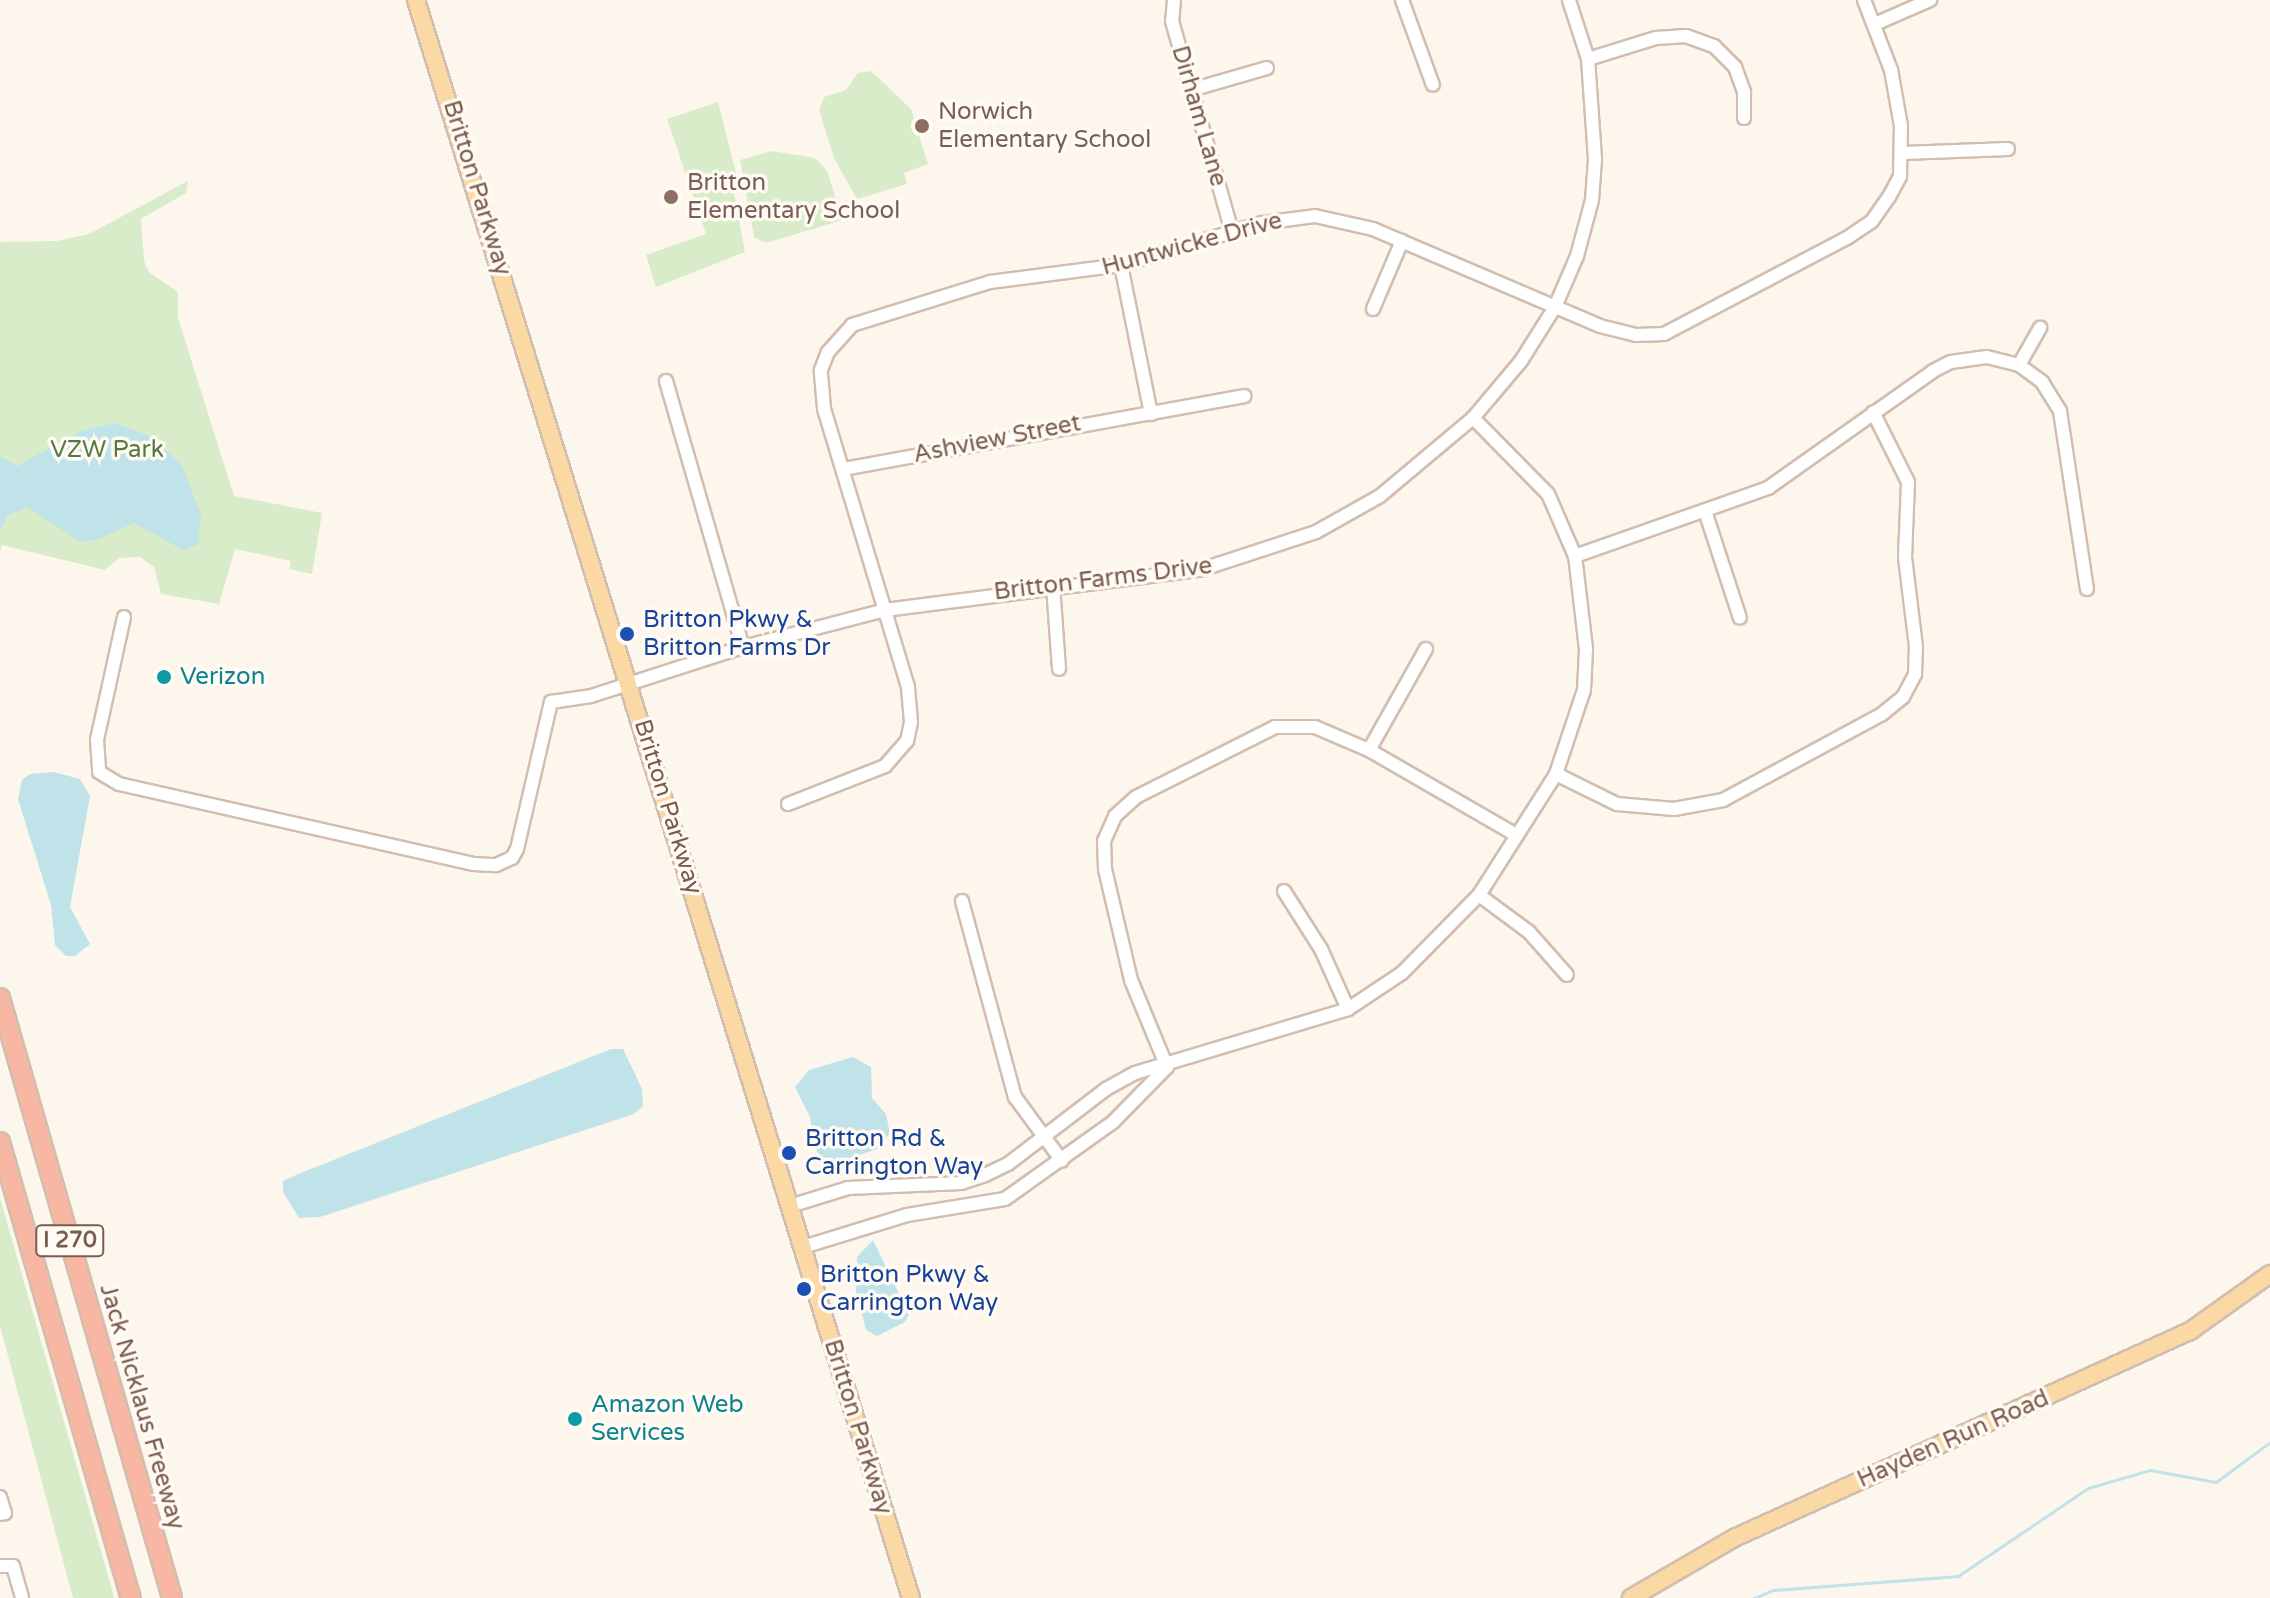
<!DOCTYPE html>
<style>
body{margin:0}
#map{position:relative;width:2270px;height:1598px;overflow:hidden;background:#fdf6ec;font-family:"Varela Round",sans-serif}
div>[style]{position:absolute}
.green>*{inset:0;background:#d8ecc9}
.water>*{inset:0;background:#bfe3e8}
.stream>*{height:3px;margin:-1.5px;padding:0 1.5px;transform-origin:1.5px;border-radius:1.5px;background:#bfe3e8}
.roads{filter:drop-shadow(2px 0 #d1beb0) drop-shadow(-2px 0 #d1beb0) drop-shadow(0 2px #d1beb0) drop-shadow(0 -2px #d1beb0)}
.minor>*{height:12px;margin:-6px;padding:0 6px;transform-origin:6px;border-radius:6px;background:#fff}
.major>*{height:16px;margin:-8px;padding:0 8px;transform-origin:8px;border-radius:8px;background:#fbd9a5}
.highway>*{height:18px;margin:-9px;padding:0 9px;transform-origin:9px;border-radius:9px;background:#f7b7a3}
.dots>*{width:22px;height:22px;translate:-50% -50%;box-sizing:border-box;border:4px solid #fffaf3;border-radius:50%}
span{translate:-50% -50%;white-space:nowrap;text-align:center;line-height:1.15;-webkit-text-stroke:7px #fffaf3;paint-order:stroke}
.shield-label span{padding:2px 6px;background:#fffaf3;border:2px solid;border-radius:6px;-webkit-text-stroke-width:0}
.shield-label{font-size:22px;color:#7a5c4d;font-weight:700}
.education-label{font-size:24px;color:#785e54}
.left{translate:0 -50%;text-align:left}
.street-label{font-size:24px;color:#7a5c4d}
.park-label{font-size:24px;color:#537a41}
.transit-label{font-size:24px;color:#164399}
.culture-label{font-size:24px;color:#0d838f}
</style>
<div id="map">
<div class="green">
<div style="clip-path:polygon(871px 71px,911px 109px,928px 164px,904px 173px,907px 184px,857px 199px,834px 158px,819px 110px,824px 97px,846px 90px,858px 73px)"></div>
<div style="clip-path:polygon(718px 102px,738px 181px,733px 187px,745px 252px,656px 287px,646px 255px,706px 234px,667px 119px)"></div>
<div style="clip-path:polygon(772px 151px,815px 158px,827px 171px,843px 220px,766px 243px,754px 237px,740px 160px)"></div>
<div style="clip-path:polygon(188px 181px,186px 193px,141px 219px,144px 261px,149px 272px,178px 292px,178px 318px,234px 496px,322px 513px,312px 574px,289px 569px,291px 561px,235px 549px,219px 604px,161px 594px,154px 567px,140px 557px,119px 558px,105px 570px,2px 545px,0 552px,0 242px,57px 241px,89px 234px)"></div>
<div style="clip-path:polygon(0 1198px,109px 1579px,114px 1598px,73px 1598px,0 1326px)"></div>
</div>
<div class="water">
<div style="clip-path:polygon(115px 423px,152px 437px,182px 465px,201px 515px,198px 544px,183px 550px,134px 523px,97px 540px,79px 541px,27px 507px,7px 516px,0 531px,0 456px,17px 466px,81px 431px)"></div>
<div style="clip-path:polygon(54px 772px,80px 779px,90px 796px,70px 907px,90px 944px,75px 956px,66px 956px,55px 945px,51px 905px,18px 799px,22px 780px,30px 774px)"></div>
<div style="clip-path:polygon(611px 1049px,623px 1049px,642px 1089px,643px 1106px,634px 1114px,320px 1217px,299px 1218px,283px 1192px,283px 1181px,296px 1175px)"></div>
<div style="clip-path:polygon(853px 1057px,871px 1067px,872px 1098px,886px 1114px,890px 1133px,877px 1149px,841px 1161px,842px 1175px,835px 1177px,815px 1148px,810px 1117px,795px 1087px,809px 1070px)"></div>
<div style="clip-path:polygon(873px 1240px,909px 1314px,905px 1322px,877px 1336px,866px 1330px,856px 1291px,857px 1257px)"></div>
</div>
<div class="stream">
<div style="left:1754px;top:1598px;width:21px;rotate:-23deg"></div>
<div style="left:1773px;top:1590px;width:186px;rotate:-4.3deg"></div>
<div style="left:1958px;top:1576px;width:157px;rotate:-34.1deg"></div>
<div style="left:2088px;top:1488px;width:65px;rotate:-16.2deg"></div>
<div style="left:2150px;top:1470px;width:67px;rotate:10.3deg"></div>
<div style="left:2216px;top:1482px;width:67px;rotate:-36.5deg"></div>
</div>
<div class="roads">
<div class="minor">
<div style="left:1174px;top:0;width:21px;rotate:95deg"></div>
<div style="left:1172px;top:21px;width:219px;rotate:74.1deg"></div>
<div style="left:1402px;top:0;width:90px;rotate:70deg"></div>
<div style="left:1877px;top:23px;width:58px;rotate:-23.5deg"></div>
<div style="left:1588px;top:59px;width:71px;rotate:-17.2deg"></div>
<div style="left:1656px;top:38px;width:30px;rotate:-4deg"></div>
<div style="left:1686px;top:36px;width:30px;rotate:20deg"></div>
<div style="left:1714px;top:46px;width:30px;rotate:45deg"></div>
<div style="left:1735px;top:67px;width:27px;rotate:70deg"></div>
<div style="left:1744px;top:92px;width:26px;rotate:90deg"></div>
<div style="left:1191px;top:90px;width:79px;rotate:-16.1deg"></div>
<div style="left:1903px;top:153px;width:105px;rotate:-2.2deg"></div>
<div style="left:1121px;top:265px;width:152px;rotate:78.6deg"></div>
<div style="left:1373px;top:309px;width:74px;rotate:-66.9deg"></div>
<div style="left:2019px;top:365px;width:43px;rotate:-60.4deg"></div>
<div style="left:666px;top:381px;width:277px;rotate:73.9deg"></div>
<div style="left:843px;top:469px;width:408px;rotate:-10.3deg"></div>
<div style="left:1706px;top:514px;width:109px;rotate:71.9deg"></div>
<div style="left:1575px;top:556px;width:205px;rotate:-19.4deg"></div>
<div style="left:1768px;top:488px;width:202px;rotate:-35.3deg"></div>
<div style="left:1933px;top:371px;width:20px;rotate:-27deg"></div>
<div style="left:1951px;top:362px;width:36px;rotate:-8deg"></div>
<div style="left:1987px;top:357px;width:33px;rotate:14deg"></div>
<div style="left:2019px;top:365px;width:29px;rotate:36deg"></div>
<div style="left:2042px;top:382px;width:34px;rotate:58deg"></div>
<div style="left:2060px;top:411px;width:180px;rotate:81.4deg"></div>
<div style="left:1053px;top:585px;width:84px;rotate:85.9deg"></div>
<div style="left:124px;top:617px;width:126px;rotate:102.4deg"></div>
<div style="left:97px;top:740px;width:32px;rotate:86deg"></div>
<div style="left:99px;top:772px;width:23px;rotate:31deg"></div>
<div style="left:119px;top:784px;width:364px;rotate:12.7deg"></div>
<div style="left:474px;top:864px;width:22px;rotate:3deg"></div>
<div style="left:496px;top:865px;width:17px;rotate:-24deg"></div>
<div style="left:512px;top:858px;width:10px;rotate:-61deg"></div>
<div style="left:517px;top:849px;width:151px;rotate:-77deg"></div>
<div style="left:551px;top:702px;width:40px;rotate:-8.5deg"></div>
<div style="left:591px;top:696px;width:160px;rotate:-17.9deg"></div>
<div style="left:743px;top:647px;width:147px;rotate:-14.6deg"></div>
<div style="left:885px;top:610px;width:321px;rotate:-7.3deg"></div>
<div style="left:1203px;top:569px;width:119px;rotate:-18.1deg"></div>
<div style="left:1316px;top:532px;width:73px;rotate:-29.4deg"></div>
<div style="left:1380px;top:496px;width:121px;rotate:-40deg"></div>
<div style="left:1473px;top:418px;width:75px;rotate:-49.9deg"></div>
<div style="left:1521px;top:361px;width:64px;rotate:-57.8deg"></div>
<div style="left:1555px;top:307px;width:56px;rotate:-66.7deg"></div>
<div style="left:1577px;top:256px;width:58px;rotate:-75deg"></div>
<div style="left:1592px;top:200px;width:41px;rotate:-85.8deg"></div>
<div style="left:1595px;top:159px;width:100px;rotate:-94deg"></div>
<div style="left:1588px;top:59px;width:62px;rotate:-107.9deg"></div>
<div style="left:1369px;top:750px;width:116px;rotate:-60.6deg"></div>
<div style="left:1556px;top:774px;width:68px;rotate:26.2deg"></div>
<div style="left:1617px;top:804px;width:57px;rotate:5deg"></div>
<div style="left:1674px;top:809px;width:50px;rotate:-10.4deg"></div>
<div style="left:1723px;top:800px;width:181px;rotate:-28.4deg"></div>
<div style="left:1882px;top:714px;width:27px;rotate:-39deg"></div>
<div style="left:1903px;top:697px;width:26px;rotate:-62deg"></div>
<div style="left:1915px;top:674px;width:27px;rotate:-88deg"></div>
<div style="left:1916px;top:647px;width:91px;rotate:-97deg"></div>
<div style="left:1905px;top:557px;width:75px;rotate:-87.7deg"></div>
<div style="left:1908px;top:482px;width:78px;rotate:-116.6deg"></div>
<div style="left:788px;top:804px;width:104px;rotate:-21.4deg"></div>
<div style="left:885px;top:766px;width:33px;rotate:-49deg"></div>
<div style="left:907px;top:741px;width:19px;rotate:-78deg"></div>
<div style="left:911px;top:722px;width:35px;rotate:-95deg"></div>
<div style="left:908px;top:687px;width:291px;rotate:-106.8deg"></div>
<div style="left:824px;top:408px;width:38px;rotate:-95deg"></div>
<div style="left:821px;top:370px;width:19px;rotate:-69deg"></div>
<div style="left:828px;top:352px;width:36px;rotate:-48deg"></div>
<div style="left:852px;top:325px;width:145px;rotate:-17.3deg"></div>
<div style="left:990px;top:282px;width:132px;rotate:-7.4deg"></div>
<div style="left:1121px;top:265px;width:147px;rotate:-16.6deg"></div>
<div style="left:1262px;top:223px;width:53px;rotate:-7.5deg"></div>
<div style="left:1315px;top:216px;width:59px;rotate:12.6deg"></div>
<div style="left:1373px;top:229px;width:247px;rotate:23.1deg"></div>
<div style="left:1600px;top:326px;width:37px;rotate:14deg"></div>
<div style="left:1636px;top:335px;width:28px;rotate:-2deg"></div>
<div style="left:1664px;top:334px;width:207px;rotate:-27.7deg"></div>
<div style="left:1847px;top:238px;width:30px;rotate:-34deg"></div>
<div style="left:1872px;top:221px;width:29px;rotate:-55deg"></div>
<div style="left:1889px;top:197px;width:24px;rotate:-62deg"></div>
<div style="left:1900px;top:176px;width:50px;rotate:-88.9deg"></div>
<div style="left:1901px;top:126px;width:57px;rotate:-100.1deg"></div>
<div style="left:1891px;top:70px;width:75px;rotate:-111.1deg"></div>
<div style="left:1284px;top:891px;width:69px;rotate:57.5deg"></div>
<div style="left:1321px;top:949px;width:66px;rotate:65.8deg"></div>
<div style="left:1479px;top:895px;width:62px;rotate:36.5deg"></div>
<div style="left:1529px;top:932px;width:57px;rotate:48.5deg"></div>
<div style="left:962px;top:901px;width:203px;rotate:74.9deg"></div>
<div style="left:1015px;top:1097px;width:79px;rotate:53.7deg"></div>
<div style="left:1167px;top:1067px;width:94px;rotate:-112.5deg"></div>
<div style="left:1131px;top:980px;width:114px;rotate:-103.2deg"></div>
<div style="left:1105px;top:869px;width:28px;rotate:-92deg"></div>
<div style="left:1104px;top:841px;width:27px;rotate:-66deg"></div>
<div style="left:1115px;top:816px;width:28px;rotate:-42deg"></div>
<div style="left:1136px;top:797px;width:156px;rotate:-26.7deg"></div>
<div style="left:1275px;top:727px;width:40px"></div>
<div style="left:1315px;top:727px;width:59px;rotate:23.1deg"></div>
<div style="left:1369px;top:750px;width:170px;rotate:30deg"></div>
<div style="left:790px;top:1206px;width:61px;rotate:-17.2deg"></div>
<div style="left:848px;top:1188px;width:113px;rotate:-2.5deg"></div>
<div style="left:961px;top:1183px;width:25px;rotate:-18deg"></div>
<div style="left:985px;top:1175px;width:25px;rotate:-26deg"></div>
<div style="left:1008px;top:1164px;width:123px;rotate:-37.4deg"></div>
<div style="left:1106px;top:1089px;width:33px;rotate:-29deg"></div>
<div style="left:1135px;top:1073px;width:222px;rotate:-16.7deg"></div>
<div style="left:1348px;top:1009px;width:65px;rotate:-33.7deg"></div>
<div style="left:1402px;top:973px;width:110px;rotate:-45.4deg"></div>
<div style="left:1479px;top:895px;width:143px;rotate:-57.5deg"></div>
<div style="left:1556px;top:774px;width:89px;rotate:-71.6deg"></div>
<div style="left:1584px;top:690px;width:41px;rotate:-87.2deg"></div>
<div style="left:1586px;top:649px;width:94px;rotate:-96.7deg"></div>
<div style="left:1575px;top:556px;width:68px;rotate:-113.5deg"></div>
<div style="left:1548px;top:494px;width:107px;rotate:-134.6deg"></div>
<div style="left:803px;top:1247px;width:109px;rotate:-17.1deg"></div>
<div style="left:907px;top:1215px;width:99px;rotate:-9.3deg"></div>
<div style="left:1005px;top:1199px;width:133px;rotate:-35.5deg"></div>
<div style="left:1113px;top:1122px;width:77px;rotate:-45.5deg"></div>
<div style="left:0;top:1497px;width:17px;rotate:73deg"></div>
<div style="left:5px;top:1513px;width:5px;rotate:169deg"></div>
<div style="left:0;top:1566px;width:13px"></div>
<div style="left:13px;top:1566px;width:33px;rotate:74deg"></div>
</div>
<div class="major">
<div style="left:416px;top:0;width:1673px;rotate:72.79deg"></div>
<div style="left:1631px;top:1598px;width:119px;rotate:-30.2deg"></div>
<div style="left:1734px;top:1538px;width:501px;rotate:-24.42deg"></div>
<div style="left:2190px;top:1331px;width:98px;rotate:-35.5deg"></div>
</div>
<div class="highway">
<div style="left:0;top:998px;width:624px;rotate:74deg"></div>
<div style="left:0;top:1142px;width:474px;rotate:74deg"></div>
</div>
</div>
<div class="dots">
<div style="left:922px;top:126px;background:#8d6e63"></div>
<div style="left:671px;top:197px;background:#8d6e63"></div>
<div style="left:627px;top:634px;background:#1a4fb4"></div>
<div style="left:164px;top:677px;background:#0f9aa8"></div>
<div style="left:789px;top:1153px;background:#1a4fb4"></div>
<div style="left:804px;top:1289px;background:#1a4fb4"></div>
<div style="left:575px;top:1419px;background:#0f9aa8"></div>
</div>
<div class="shield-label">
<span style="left:70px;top:1241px">I 270</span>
</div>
<div class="education-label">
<span class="left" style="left:938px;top:126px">Norwich<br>Elementary School</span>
<span class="left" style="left:687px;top:197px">Britton<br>Elementary School</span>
</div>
<div class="street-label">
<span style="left:1199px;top:116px;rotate:74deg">Dirham Lane</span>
<span style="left:477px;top:188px;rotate:73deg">Britton Parkway</span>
<span style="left:1192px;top:244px;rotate:-15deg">Huntwicke Drive</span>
<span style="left:997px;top:439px;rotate:-11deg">Ashview Street</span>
<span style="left:1103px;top:579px;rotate:-7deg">Britton Farms Drive</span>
<span style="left:668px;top:807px;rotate:73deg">Britton Parkway</span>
<span style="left:142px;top:1407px;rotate:74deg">Jack Nicklaus Freeway</span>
<span style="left:858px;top:1427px;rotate:73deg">Britton Parkway</span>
<span style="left:1953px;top:1439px;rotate:-24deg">Hayden Run Road</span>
</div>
<div class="park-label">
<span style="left:107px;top:450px">VZW Park</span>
</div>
<div class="transit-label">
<span class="left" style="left:643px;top:634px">Britton Pkwy &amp;<br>Britton Farms Dr</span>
<span class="left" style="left:805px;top:1153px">Britton Rd &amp;<br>Carrington Way</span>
<span class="left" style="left:820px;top:1289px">Britton Pkwy &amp;<br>Carrington Way</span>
</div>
<div class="culture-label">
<span class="left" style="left:180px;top:677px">Verizon</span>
<span class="left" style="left:591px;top:1419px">Amazon Web<br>Services</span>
</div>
</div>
